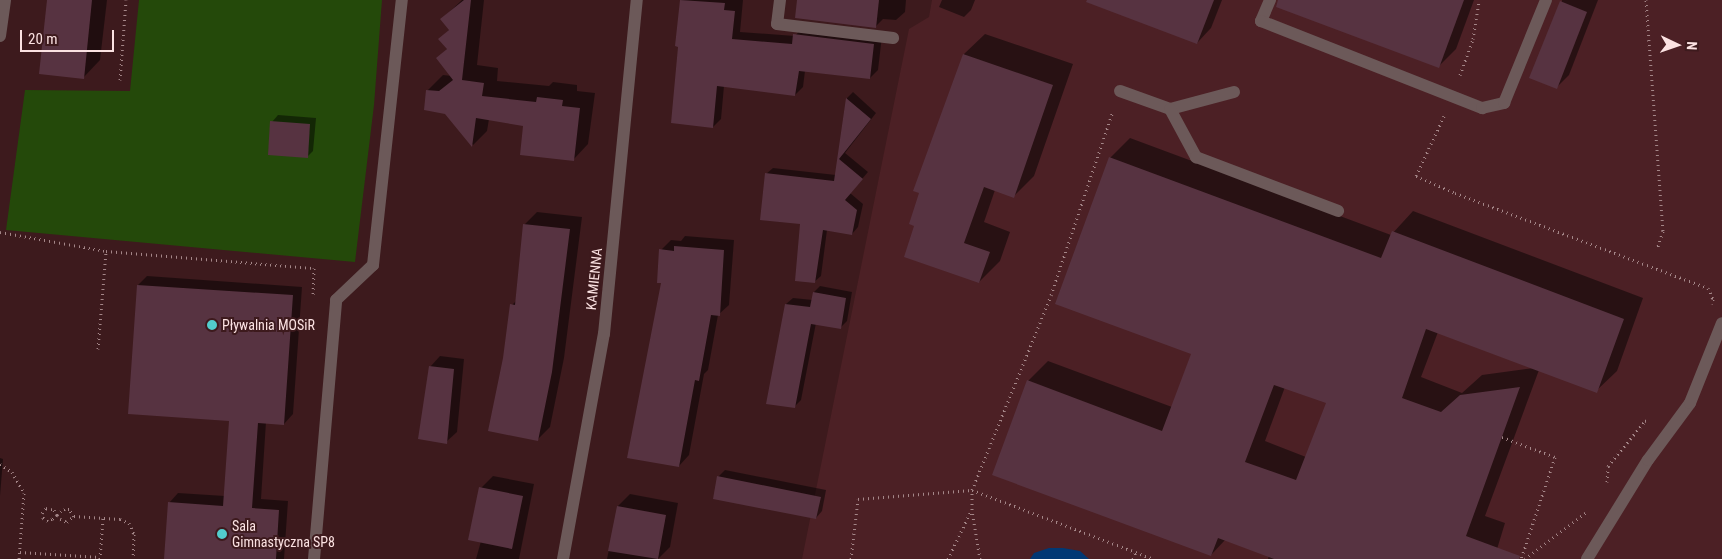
<!DOCTYPE html>
<meta charset="utf-8">
<style>
body{margin:0}
#map{position:relative;width:1722px;height:559px;overflow:hidden;background:#3d1a1d;font-family:"Roboto Condensed",sans-serif}
div>[style]{position:absolute}
.built>*{inset:0;background:#4c2025}
.green>*{inset:0;background:#24490a}
.water>*{inset:0;background:#013874}
.shadow>*{inset:0;background:#0007}
.building>*{inset:0;background:#573341}
.path>*{height:3px;margin-top:-1.5px;transform-origin:0;background:repeating-linear-gradient(90deg,#a48688 0 1px,transparent 0 5px)}
.lane>*{height:12px;margin:-6px;padding:0 6px;transform-origin:6px;border-radius:6px;background:#6c5959}
.street>*{height:12px;margin:-6px;padding:0 6px;transform-origin:6px;border-radius:6px;background:#6c5959}
.dots>*{width:14px;height:14px;translate:-50% -50%;box-sizing:border-box;border:2px solid #3d1a1d;border-radius:50%}
span{translate:-50% -50%;white-space:nowrap;text-align:center;line-height:1.15;-webkit-text-stroke:4px #3d1a1d;paint-order:stroke}
.street-label{font-size:14px;color:#fbe2e2}
.poi-label{font-size:14px;color:#fbe2e2}
.left{translate:0 -50%;text-align:left}
.north{position:absolute;left:1652px;top:20px;width:50px;height:50px;-webkit-text-stroke:4px #3d1a1d;paint-order:stroke;rotate:93deg;font-size:14px;font-weight:700;line-height:20px;text-align:center;color:#fbe2e2}
.north::after{content:'';display:block;margin:auto;width:18px;height:22px;background:#fbe2e2;clip-path:polygon(50% 0,100% 100%,50% 72%,0 100%)}
.scale{position:absolute;left:20px;top:30px;width:94px;height:22px;box-sizing:border-box;border:2px solid #fbe2e2;border-top:0;padding-left:6px;font-size:15px;line-height:18px;white-space:nowrap;color:#fbe2e2;-webkit-text-stroke:4px #3d1a1d;paint-order:stroke}
</style>
<div id="map">
<div class="built">
<div style="clip-path:polygon(932px 0,1722px 0,1722px 559px,802px 559px,909px 29px,929px 17px)"></div>
</div>
<div class="green">
<div style="clip-path:polygon(139px 0,382px 0,374px 105px,355px 262px,6px 230px,25px 90px,130px 91px)"></div>
</div>
<div class="water">
<div style="clip-path:polygon(1049px 548px,1063px 548px,1080px 551px,1089px 559px,1030px 559px,1034px 553px)"></div>
</div>
<div class="shadow">
<div style="clip-path:polygon(49px 0,107px 0,100px 60px,83px 78px)"></div>
<div style="clip-path:polygon(462px 0,484px 0,477px 65px,498px 68px,497px 81px,549px 86px,553px 82px,577px 85px,577px 91px,595px 93px,588px 144px,573px 160px,524px 125px,489px 119px,487px 131px,473px 145px,427px 91px,443px 75px,452px 76px,438px 58px,448px 48px,440px 39px,450px 29px,442px 19px)"></div>
<div style="clip-path:polygon(681px 0,743px 0,740px 32px,795px 36px,803px 27px,882px 36px,878px 70px,870px 78px,805px 71px,803px 87px,795px 95px,724px 86px,721px 119px,713px 127px,680px 46px,677px 45px)"></div>
<div style="clip-path:polygon(798px 0,906px 0,905px 12px,896px 20px,883px 19px,876px 26px)"></div>
<div style="clip-path:polygon(942px 0,975px 0,971px 10px,964px 17px,939px 7px)"></div>
<div style="clip-path:polygon(1101px 0,1222px 0,1211px 28px,1197px 43px)"></div>
<div style="clip-path:polygon(1290px 0,1474px 0,1456px 49px,1439px 66px)"></div>
<div style="clip-path:polygon(1562px 0,1598px 0,1569px 75px,1556px 88px)"></div>
<div style="clip-path:polygon(985px 34px,1073px 64px,1034px 176px,1014px 196px,995px 190px,984px 222px,1010px 232px,1000px 261px,979px 282px,916px 225px,921px 192px,915px 190px,964px 54px)"></div>
<div style="clip-path:polygon(853px 92px,876px 113px,845px 153px,868px 172px,850px 193px,863px 204px,858px 227px,852px 234px,827px 230px,821px 276px,814px 282px,801px 223px,766px 174px,773px 168px,836px 175px,847px 98px)"></div>
<div style="clip-path:polygon(278px 115px,316px 118px,313px 151px,307px 157px,272px 122px)"></div>
<div style="clip-path:polygon(evenodd,1130px 138px,1391px 235px,1413px 211px,1643px 298px,1617px 371px,1596px 391px,1539px 370px,1485px 516px,1505px 523px,1494px 559px,1268px 559px,1269px 556px,1226px 539px,1211px 555px,1028px 381px,1048px 361px,1172px 407px,1192px 353px,1110px 158px,1130px 138px,1438px 332px,1534px 368px,1482px 375px,1462px 393px,1421px 377px,1438px 332px,1130px 138px,1285px 387px,1328px 403px,1306px 457px,1265px 441px,1285px 387px)"></div>
<div style="clip-path:polygon(537px 212px,582px 217px,564px 358px,550px 427px,537px 440px,505px 358px,512px 305px,517px 300px,524px 225px)"></div>
<div style="clip-path:polygon(685px 236px,734px 240px,729px 305px,718px 315px,708px 370px,704px 374px,689px 455px,679px 466px,661px 250px,671px 240px,681px 241px)"></div>
<div style="clip-path:polygon(147px 276px,302px 287px,293px 414px,284px 424px,266px 422px,261px 499px,288px 501px,284px 559px,165px 559px,169px 503px,178px 493px,225px 496px,230px 420px,138px 285px)"></div>
<div style="clip-path:polygon(820px 286px,852px 292px,847px 321px,840px 328px,816px 323px,801px 400px,795px 406px,786px 304px,793px 298px,813px 300px,814px 292px)"></div>
<div style="clip-path:polygon(440px 356px,464px 359px,457px 432px,446px 442px,430px 367px)"></div>
<div style="clip-path:polygon(0 458px,3px 459px,0 496px)"></div>
<div style="clip-path:polygon(725px 470px,826px 490px,822px 511px,816px 518px,718px 477px)"></div>
<div style="clip-path:polygon(493px 476px,534px 484px,519px 559px,476px 559px,481px 541px,481px 488px)"></div>
<div style="clip-path:polygon(630px 494px,678px 503px,670px 547px,658px 559px,607px 559px,618px 506px)"></div>
</div>
<div class="building">
<div style="clip-path:polygon(47px 0,92px 0,84px 79px,39px 74px)"></div>
<div style="clip-path:polygon(464px 0,471px 0,462px 80px,484px 83px,482px 96px,536px 102px,537px 97px,563px 100px,562px 106px,580px 108px,574px 161px,520px 155px,523px 126px,476px 118px,472px 147px,445px 114px,424px 110px,426px 90px,439px 91px,453px 80px,436px 58px,447px 49px,438px 39px,449px 30px,440px 19px)"></div>
<div style="clip-path:polygon(680px 0,725px 3px,724px 10px,735px 11px,732px 39px,792px 44px,793px 34px,874px 44px,870px 79px,799px 71px,795px 96px,717px 86px,713px 128px,671px 123px,678px 47px,675px 46px)"></div>
<div style="clip-path:polygon(797px 0,879px 0,876px 28px,795px 18px)"></div>
<div style="clip-path:polygon(1087px 0,1214px 0,1197px 44px,1086px 2px)"></div>
<div style="clip-path:polygon(1278px 0,1464px 0,1439px 68px,1276px 7px)"></div>
<div style="clip-path:polygon(1560px 1px,1587px 12px,1557px 89px,1529px 78px)"></div>
<div style="clip-path:polygon(963px 54px,1053px 85px,1014px 198px,984px 187px,964px 243px,990px 252px,979px 283px,904px 257px,914px 226px,909px 224px,919px 193px,913px 191px)"></div>
<div style="clip-path:polygon(846px 98px,871px 119px,839px 159px,863px 179px,845px 200px,857px 210px,852px 235px,823px 230px,815px 283px,795px 281px,800px 224px,760px 220px,765px 173px,834px 181px)"></div>
<div style="clip-path:polygon(270px 121px,310px 124px,308px 158px,268px 155px)"></div>
<div style="clip-path:polygon(evenodd,1109px 157px,1381px 258px,1392px 231px,1624px 319px,1597px 393px,1426px 329px,1402px 398px,1441px 412px,1460px 395px,1520px 387px,1466px 536px,1520px 556px,1519px 559px,1274px 559px,1218px 538px,1211px 556px,992px 475px,1027px 380px,1162px 431px,1191px 354px,1055px 304px,1109px 157px,1274px 385px,1326px 403px,1296px 480px,1245px 462px,1274px 385px)"></div>
<div style="clip-path:polygon(523px 224px,570px 229px,552px 372px,538px 441px,488px 431px,503px 358px,510px 304px,515px 305px)"></div>
<div style="clip-path:polygon(674px 246px,724px 250px,720px 316px,711px 315px,699px 381px,695px 380px,679px 467px,627px 458px,661px 283px,657px 283px,659px 249px,674px 251px)"></div>
<div style="clip-path:polygon(137px 285px,293px 295px,284px 425px,258px 423px,252px 508px,279px 510px,276px 559px,164px 559px,168px 502px,223px 506px,229px 421px,128px 414px)"></div>
<div style="clip-path:polygon(813px 292px,846px 298px,841px 329px,811px 324px,795px 408px,766px 404px,785px 304px,810px 307px)"></div>
<div style="clip-path:polygon(429px 366px,454px 369px,447px 444px,418px 439px)"></div>
<div style="clip-path:polygon(717px 476px,821px 497px,816px 519px,713px 499px)"></div>
<div style="clip-path:polygon(479px 487px,523px 496px,512px 549px,468px 540px)"></div>
<div style="clip-path:polygon(617px 506px,666px 515px,658px 559px,608px 551px)"></div>
</div>
<div class="path">
<div style="left:1646px;top:0;width:232px;rotate:85.8deg"></div>
<div style="left:1663px;top:231px;width:19px;rotate:108deg"></div>
<div style="left:1460px;top:75px;width:38px;rotate:-70deg"></div>
<div style="left:1473px;top:39px;width:39px;rotate:-81deg"></div>
<div style="left:120px;top:80px;width:80px;rotate:-85.7deg"></div>
<div style="left:1444px;top:116px;width:66px;rotate:115deg"></div>
<div style="left:1416px;top:176px;width:43px;rotate:23.6deg"></div>
<div style="left:1455px;top:193px;width:270px;rotate:20.6deg"></div>
<div style="left:1708px;top:288px;width:12px;rotate:66deg"></div>
<div style="left:1713px;top:299px;width:5px;rotate:101deg"></div>
<div style="left:0;top:232px;width:108px;rotate:10.2deg"></div>
<div style="left:98px;top:349px;width:98px;rotate:-85.3deg"></div>
<div style="left:106px;top:251px;width:209px;rotate:4.7deg"></div>
<div style="left:314px;top:268px;width:28px;rotate:92deg"></div>
<div style="left:1502px;top:437px;width:57px;rotate:20.7deg"></div>
<div style="left:1555px;top:457px;width:108px;rotate:108.4deg"></div>
<div style="left:0;top:464px;width:14px;rotate:34deg"></div>
<div style="left:12px;top:472px;width:24px;rotate:60deg"></div>
<div style="left:24px;top:493px;width:66px;rotate:94.3deg"></div>
<div style="left:1607px;top:482px;width:16px;rotate:-86deg"></div>
<div style="left:1608px;top:466px;width:58px;rotate:-50.6deg"></div>
<div style="left:1645px;top:421px;width:4px;rotate:-14deg"></div>
<div style="left:74px;top:516px;width:46px;rotate:3.7deg"></div>
<div style="left:120px;top:519px;width:10px;rotate:24deg"></div>
<div style="left:129px;top:523px;width:12px;rotate:66deg"></div>
<div style="left:134px;top:534px;width:25px;rotate:92deg"></div>
<div style="left:74px;top:516px;width:9px;rotate:-126deg"></div>
<div style="left:69px;top:509px;width:4px;rotate:180deg"></div>
<div style="left:65px;top:509px;width:4px;rotate:153deg"></div>
<div style="left:61px;top:511px;width:6px;rotate:135deg"></div>
<div style="left:57px;top:515px;width:6px;rotate:141deg"></div>
<div style="left:52px;top:519px;width:4px;rotate:153deg"></div>
<div style="left:48px;top:521px;width:6px;rotate:-149deg"></div>
<div style="left:43px;top:518px;width:5px;rotate:-101deg"></div>
<div style="left:42px;top:513px;width:6px;rotate:-51deg"></div>
<div style="left:46px;top:508px;width:5px;rotate:11deg"></div>
<div style="left:51px;top:509px;width:3px;rotate:18deg"></div>
<div style="left:54px;top:510px;width:6px;rotate:59deg"></div>
<div style="left:57px;top:515px;width:5px;rotate:53deg"></div>
<div style="left:60px;top:519px;width:8px;rotate:23deg"></div>
<div style="left:67px;top:522px;width:9px;rotate:-41deg"></div>
<div style="left:20px;top:552px;width:80px;rotate:3.6deg"></div>
<div style="left:100px;top:559px;width:41px;rotate:-85.8deg"></div>
<div style="left:851px;top:559px;width:60px;rotate:-83.3deg"></div>
<div style="left:858px;top:499px;width:114px;rotate:-4.5deg"></div>
<div style="left:972px;top:490px;width:195px;rotate:20.8deg"></div>
<div style="left:948px;top:559px;width:53px;rotate:-64.4deg"></div>
<div style="left:980px;top:559px;width:50px;rotate:-99.3deg"></div>
<div style="left:972px;top:510px;width:20px;rotate:-90deg"></div>
<div style="left:972px;top:490px;width:210px;rotate:-67.9deg"></div>
<div style="left:1051px;top:295px;width:194px;rotate:-71.4deg"></div>
<div style="left:1133px;top:559px;width:9px;rotate:-69deg"></div>
<div style="left:1525px;top:559px;width:79px;rotate:-37.3deg"></div>
</div>
<div class="lane">
<div style="left:780px;top:0;width:24px;rotate:97deg"></div>
<div style="left:777px;top:24px;width:117px;rotate:6.9deg"></div>
<div style="left:1270px;top:0;width:23px;rotate:113deg"></div>
<div style="left:1261px;top:21px;width:238px;rotate:21.5deg"></div>
<div style="left:1482px;top:108px;width:23px;rotate:-13deg"></div>
<div style="left:1504px;top:103px;width:111px;rotate:-67.8deg"></div>
<div style="left:1120px;top:91px;width:53px;rotate:19.8deg"></div>
<div style="left:1234px;top:92px;width:66px;rotate:165.1deg"></div>
<div style="left:1170px;top:109px;width:55px;rotate:61.6deg"></div>
<div style="left:1196px;top:157px;width:152px;rotate:20.8deg"></div>
<div style="left:336px;top:300px;width:51px;rotate:-43.4deg"></div>
<div style="left:373px;top:265px;width:267px;rotate:-83.8deg"></div>
<div style="left:1587px;top:559px;width:116px;rotate:-58.4deg"></div>
<div style="left:1648px;top:460px;width:71px;rotate:-53.6deg"></div>
<div style="left:1690px;top:403px;width:86px;rotate:-68.2deg"></div>
</div>
<div class="street">
<div style="left:0;top:36px;width:36px;rotate:-82deg"></div>
<div style="left:314px;top:559px;width:260px;rotate:-85.1deg"></div>
<div style="left:563px;top:559px;width:229px;rotate:-79.7deg"></div>
<div style="left:604px;top:334px;width:336px;rotate:-84.4deg"></div>
</div>
<div class="dots">
<div style="left:212px;top:325px;background:#52cdcd"></div>
<div style="left:222px;top:534px;background:#52cdcd"></div>
</div>
<div class="street-label">
<span style="left:594px;top:279px;rotate:-84deg">KAMIENNA</span>
</div>
<div class="poi-label">
<span class="left" style="left:222px;top:325px">Pływalnia MOSiR</span>
<span class="left" style="left:232px;top:534px">Sala<br>Gimnastyczna SP8</span>
</div>
<div class="north">N</div>
<div class="scale">20 m</div>
</div>
